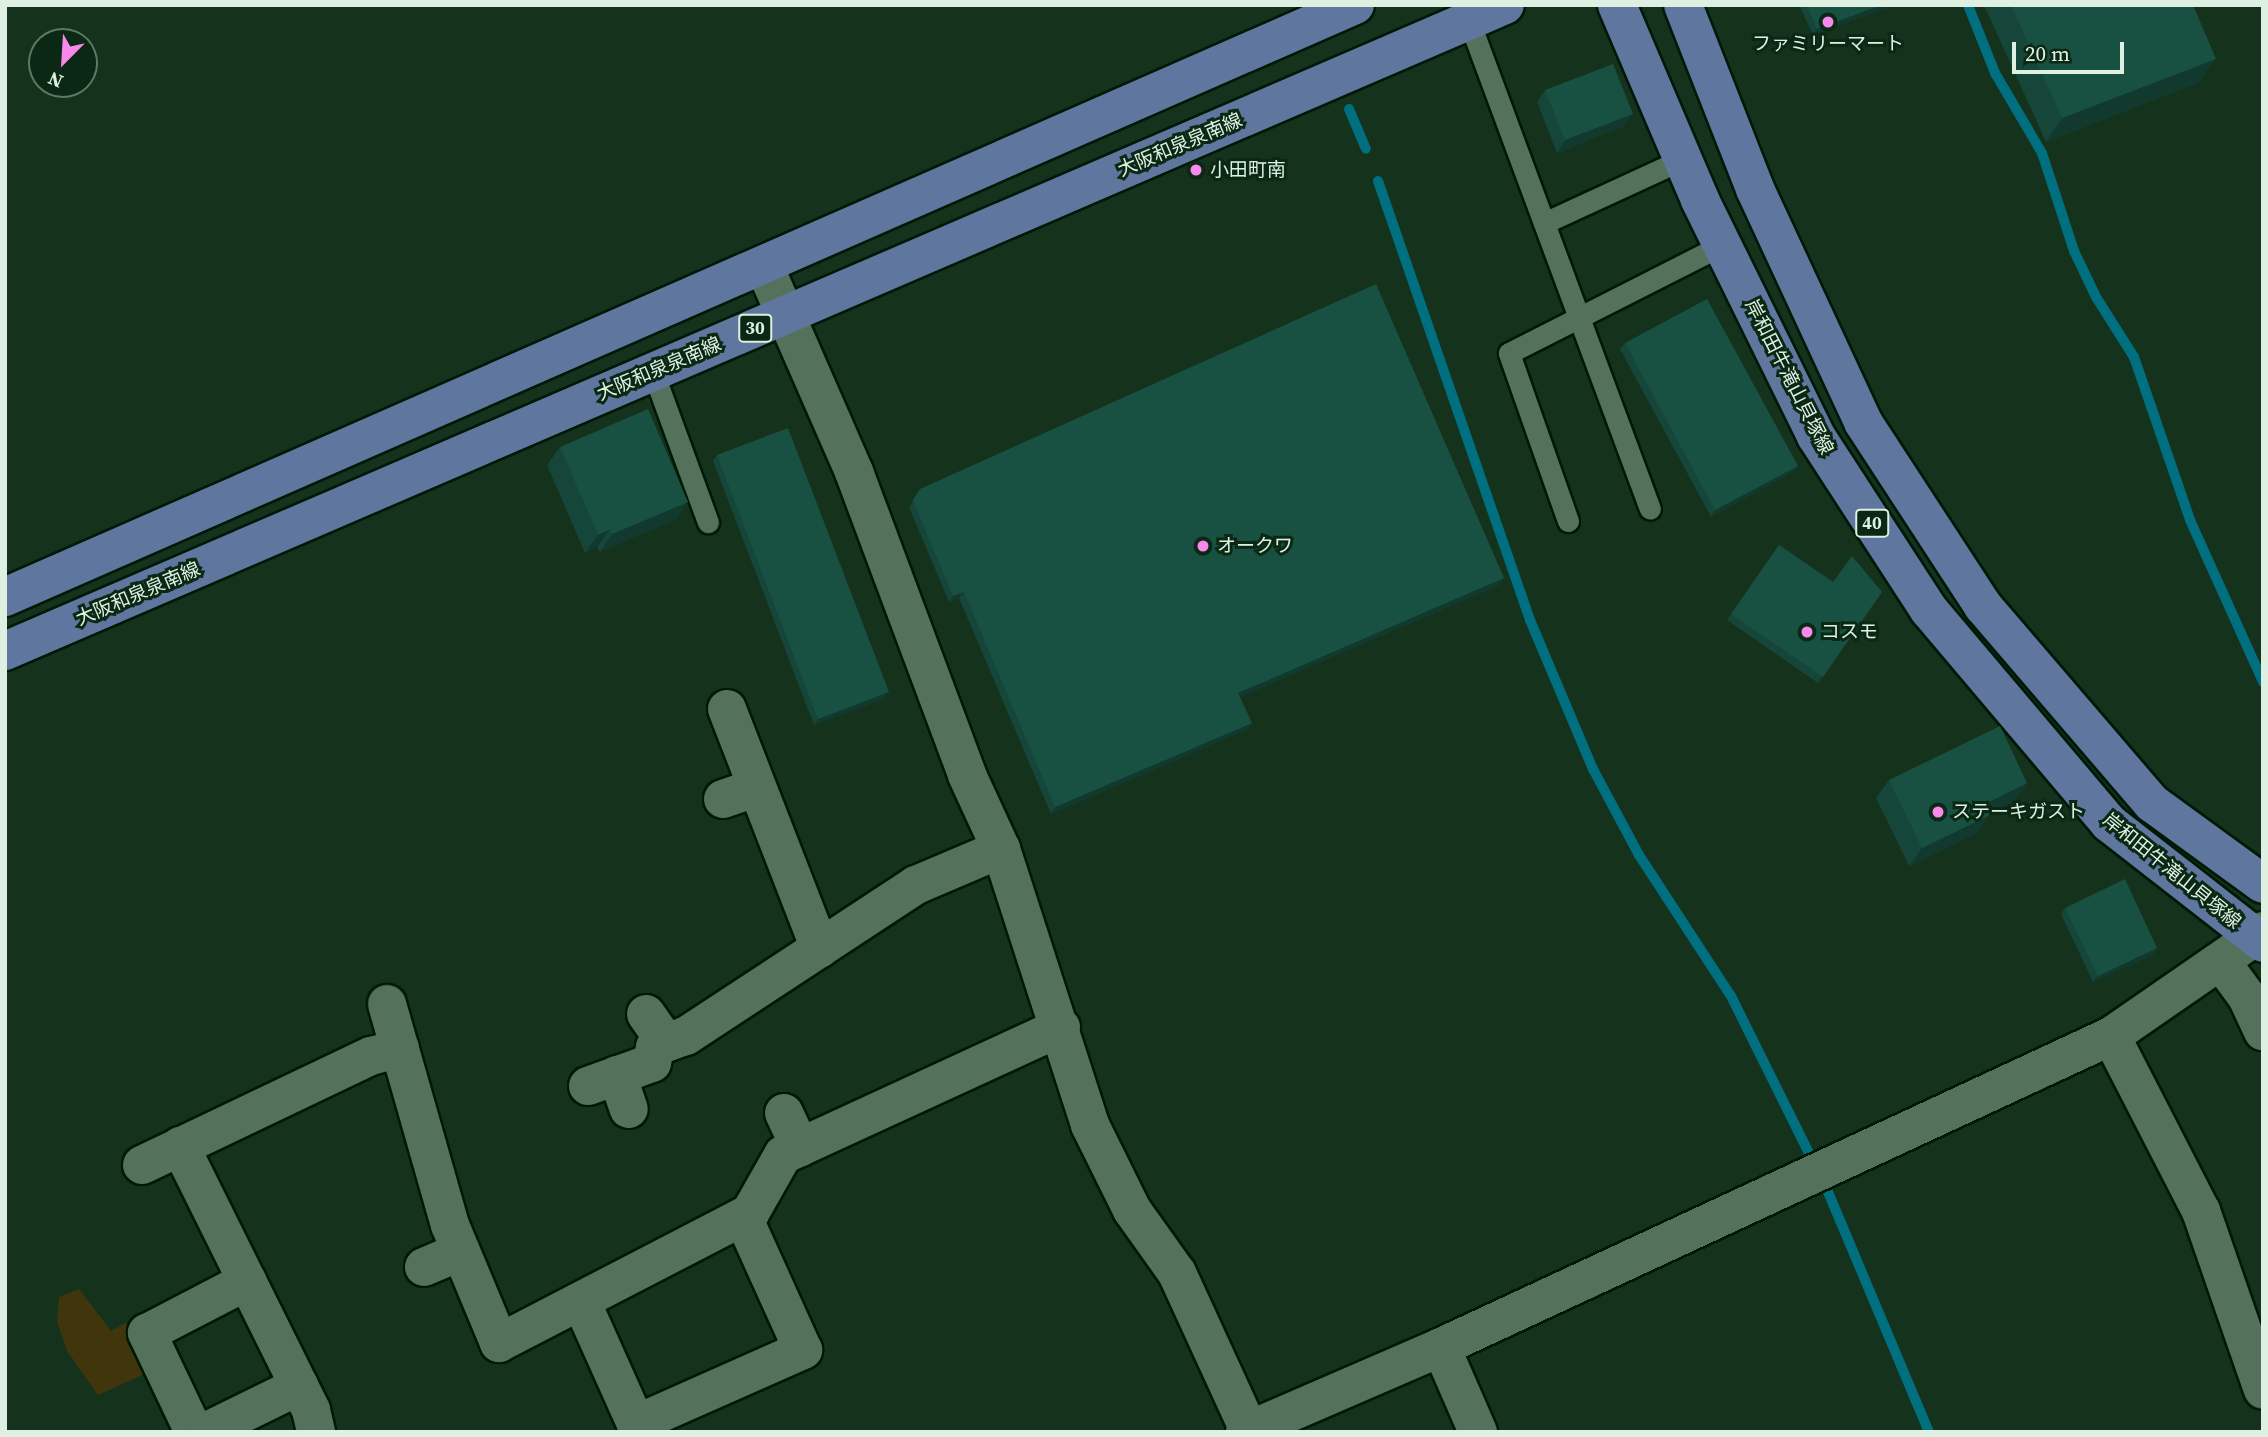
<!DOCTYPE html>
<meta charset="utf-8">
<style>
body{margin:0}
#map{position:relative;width:2268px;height:1437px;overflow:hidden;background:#15321d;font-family:"Source Serif 4","Noto Sans JP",serif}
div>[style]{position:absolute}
.green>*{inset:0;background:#41350c}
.stream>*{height:10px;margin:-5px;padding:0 5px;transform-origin:5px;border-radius:5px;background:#006f7f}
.roads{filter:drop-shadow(2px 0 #001907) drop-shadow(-2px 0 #001907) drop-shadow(0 2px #001907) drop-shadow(0 -2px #001907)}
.lane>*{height:21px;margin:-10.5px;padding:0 10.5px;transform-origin:10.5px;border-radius:10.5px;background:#54725b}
.street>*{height:38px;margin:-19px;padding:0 19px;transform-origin:19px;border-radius:19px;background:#54725b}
.primary>*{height:38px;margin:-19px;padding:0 19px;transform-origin:19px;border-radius:19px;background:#5f779f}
.wall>*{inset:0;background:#154639}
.shaded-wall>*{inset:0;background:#11392e}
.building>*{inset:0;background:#185142}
.dots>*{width:19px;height:19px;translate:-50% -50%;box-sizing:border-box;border:4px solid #0a2814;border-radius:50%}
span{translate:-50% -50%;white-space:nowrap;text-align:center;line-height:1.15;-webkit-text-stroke:6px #0a2814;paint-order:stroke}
.shield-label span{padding:2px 5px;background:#0a2814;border:2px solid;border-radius:5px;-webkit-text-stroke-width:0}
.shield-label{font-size:18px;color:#def0e2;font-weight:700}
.poi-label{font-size:19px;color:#def0e2}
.left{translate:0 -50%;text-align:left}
.street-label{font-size:19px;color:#def0e2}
.frame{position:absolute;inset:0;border:7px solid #def0e2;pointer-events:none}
.north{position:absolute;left:28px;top:28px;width:70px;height:70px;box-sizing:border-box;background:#0a2814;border:2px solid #5f7866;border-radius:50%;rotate:204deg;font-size:19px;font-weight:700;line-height:28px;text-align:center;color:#def0e2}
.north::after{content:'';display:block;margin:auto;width:24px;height:32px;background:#f888eb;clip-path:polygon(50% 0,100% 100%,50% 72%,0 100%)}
.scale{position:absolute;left:2012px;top:42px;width:112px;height:32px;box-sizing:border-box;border:4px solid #def0e2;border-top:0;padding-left:9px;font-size:21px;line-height:24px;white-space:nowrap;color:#def0e2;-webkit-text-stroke:5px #0a2814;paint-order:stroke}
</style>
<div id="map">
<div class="green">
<div style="clip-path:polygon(79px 1289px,111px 1331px,126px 1323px,149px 1372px,98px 1395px,67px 1351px,57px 1321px,59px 1297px)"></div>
</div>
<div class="stream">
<div style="left:1968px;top:5px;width:73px;rotate:68.3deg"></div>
<div style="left:1995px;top:73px;width:93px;rotate:59.6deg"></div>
<div style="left:2042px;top:153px;width:103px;rotate:71.9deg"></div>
<div style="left:2074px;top:251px;width:51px;rotate:64.4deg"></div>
<div style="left:2096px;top:297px;width:71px;rotate:57.7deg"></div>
<div style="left:2134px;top:357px;width:172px;rotate:71deg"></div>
<div style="left:2190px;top:520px;width:178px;rotate:65.7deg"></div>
<div style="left:1349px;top:109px;width:43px;rotate:67deg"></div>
<div style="left:1378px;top:181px;width:465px;rotate:70.9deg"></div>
<div style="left:1530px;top:620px;width:162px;rotate:67.1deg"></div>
<div style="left:1593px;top:769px;width:98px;rotate:61.9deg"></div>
<div style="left:1639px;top:855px;width:168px;rotate:56.9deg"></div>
<div style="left:1731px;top:996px;width:182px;rotate:63.6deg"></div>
<div style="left:1823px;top:1180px;width:273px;rotate:67.2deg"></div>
</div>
<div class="roads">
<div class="lane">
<div style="left:1469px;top:21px;width:520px;rotate:69.65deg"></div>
<div style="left:1544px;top:223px;width:153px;rotate:-24.7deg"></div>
<div style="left:653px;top:372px;width:160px;rotate:69.9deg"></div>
<div style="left:1568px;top:521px;width:178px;rotate:-109.4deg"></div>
<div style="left:1509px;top:353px;width:239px;rotate:-26.9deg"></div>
</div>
<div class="street">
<div style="left:765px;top:268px;width:223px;rotate:66.4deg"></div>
<div style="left:854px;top:472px;width:323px;rotate:69.5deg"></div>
<div style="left:967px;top:775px;width:81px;rotate:65.3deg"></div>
<div style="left:1001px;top:849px;width:290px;rotate:72.1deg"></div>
<div style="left:1090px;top:1125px;width:95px;rotate:63.7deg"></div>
<div style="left:1132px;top:1210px;width:77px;rotate:54.5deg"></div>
<div style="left:1177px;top:1273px;width:173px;rotate:65.4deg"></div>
<div style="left:727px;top:709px;width:257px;rotate:68.8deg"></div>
<div style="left:723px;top:799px;width:36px;rotate:-19deg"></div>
<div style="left:2222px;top:963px;width:42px;rotate:53.7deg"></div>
<div style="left:2247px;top:997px;width:38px;rotate:65deg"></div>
<div style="left:387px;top:1004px;width:230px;rotate:74.1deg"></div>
<div style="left:450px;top:1225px;width:128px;rotate:67.4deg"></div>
<div style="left:499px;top:1343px;width:283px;rotate:-27.4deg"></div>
<div style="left:750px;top:1213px;width:67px;rotate:-60.4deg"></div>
<div style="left:783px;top:1155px;width:306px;rotate:-24.7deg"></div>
<div style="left:646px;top:1014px;width:35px;rotate:55deg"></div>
<div style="left:2111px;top:1036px;width:197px;rotate:62.8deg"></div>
<div style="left:2201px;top:1211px;width:189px;rotate:70.9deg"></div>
<div style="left:617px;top:1075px;width:36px;rotate:71deg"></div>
<div style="left:588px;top:1086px;width:68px;rotate:-19.8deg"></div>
<div style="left:652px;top:1063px;width:16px;rotate:-79deg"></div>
<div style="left:655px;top:1047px;width:33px;rotate:-20deg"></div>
<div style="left:686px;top:1036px;width:275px;rotate:-33.3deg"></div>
<div style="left:916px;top:885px;width:92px;rotate:-23deg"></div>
<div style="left:784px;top:1113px;width:38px;rotate:65deg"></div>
<div style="left:180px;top:1146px;width:295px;rotate:63.6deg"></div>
<div style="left:311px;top:1410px;width:23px;rotate:77deg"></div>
<div style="left:142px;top:1165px;width:254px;rotate:-25.5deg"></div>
<div style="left:371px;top:1056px;width:30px;rotate:-15deg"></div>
<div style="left:424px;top:1267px;width:39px;rotate:-23deg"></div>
<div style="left:581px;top:1301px;width:135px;rotate:65.9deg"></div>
<div style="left:636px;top:1424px;width:183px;rotate:-23.9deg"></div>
<div style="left:803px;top:1350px;width:146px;rotate:-114.3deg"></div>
<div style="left:1441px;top:1347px;width:93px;rotate:66.5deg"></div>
<div style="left:194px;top:1432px;width:110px;rotate:-115.4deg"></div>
<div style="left:147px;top:1333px;width:113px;rotate:-27.5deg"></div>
<div style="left:205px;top:1432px;width:105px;rotate:-26.1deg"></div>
<div style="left:1245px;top:1432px;width:214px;rotate:-23.4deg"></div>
<div style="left:1441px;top:1347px;width:739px;rotate:-24.9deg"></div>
<div style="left:2111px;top:1036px;width:185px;rotate:-34.6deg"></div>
</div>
<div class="primary">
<div style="left:1617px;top:5px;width:212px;rotate:66.9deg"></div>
<div style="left:1700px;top:200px;width:263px;rotate:63.8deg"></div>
<div style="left:1816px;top:436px;width:207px;rotate:57deg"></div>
<div style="left:1929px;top:610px;width:279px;rotate:49.8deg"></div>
<div style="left:2109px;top:823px;width:195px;rotate:37.9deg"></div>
<div style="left:1683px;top:5px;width:198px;rotate:68.6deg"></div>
<div style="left:1755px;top:189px;width:257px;rotate:65.1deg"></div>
<div style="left:1863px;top:422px;width:220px;rotate:56.9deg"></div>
<div style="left:1983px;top:606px;width:260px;rotate:49.4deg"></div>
<div style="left:2152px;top:803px;width:137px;rotate:36.1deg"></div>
<div style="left:5px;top:597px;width:1474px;rotate:-23.68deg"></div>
<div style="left:5px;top:651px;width:1633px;rotate:-23.3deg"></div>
</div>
</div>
<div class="wall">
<div style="clip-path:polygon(1799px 5px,1888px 5px,1886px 8px,1813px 35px)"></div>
<div style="clip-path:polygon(1984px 5px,2193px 5px,2200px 82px,2046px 142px)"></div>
<div style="clip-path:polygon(1545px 90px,1624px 126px,1557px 153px,1537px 102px)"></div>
<div style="clip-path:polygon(1625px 343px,1798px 466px,1793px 472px,1711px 517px,1620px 349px)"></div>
<div style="clip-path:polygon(560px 447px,688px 502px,675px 520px,600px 552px,597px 547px,585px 553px,547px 465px)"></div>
<div style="clip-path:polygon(717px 455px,884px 699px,814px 725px,713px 461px)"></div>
<div style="clip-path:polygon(920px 489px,1504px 578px,1499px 585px,1240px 697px,1252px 723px,1248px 729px,1051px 814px,959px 598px,949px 602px,909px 507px)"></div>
<div style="clip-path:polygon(1779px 545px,1833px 582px,1882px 592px,1818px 683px,1727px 620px)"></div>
<div style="clip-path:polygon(1889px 780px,2027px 783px,2015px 801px,1990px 813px,1977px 833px,1909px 866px,1876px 798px)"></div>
<div style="clip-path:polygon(2065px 908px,2157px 948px,2153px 955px,2093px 982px,2061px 914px)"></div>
</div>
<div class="shaded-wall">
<div style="clip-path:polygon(1881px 5px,1888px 5px,1886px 8px,1813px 35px,1817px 29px)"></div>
<div style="clip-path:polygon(2216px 59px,2200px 82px,2046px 142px,2062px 118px)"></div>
<div style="clip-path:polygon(1633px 114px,1624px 126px,1557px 153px,1565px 140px)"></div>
<div style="clip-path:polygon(1798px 466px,1793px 472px,1711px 517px,1715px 510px)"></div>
<div style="clip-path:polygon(688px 502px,675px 520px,600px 552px,612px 534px)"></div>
<div style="clip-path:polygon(610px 529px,597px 547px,585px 553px,598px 535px)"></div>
<div style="clip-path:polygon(1504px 578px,1499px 585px,1234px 700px,1238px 693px)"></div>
<div style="clip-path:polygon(964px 592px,959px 598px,949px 602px,953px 596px)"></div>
<div style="clip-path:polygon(889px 692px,884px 699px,814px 725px,818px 719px)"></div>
<div style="clip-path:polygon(1252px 723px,1248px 729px,1051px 814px,1055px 807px)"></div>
<div style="clip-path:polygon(2027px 783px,2015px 801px,1972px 822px,1985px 804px)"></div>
<div style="clip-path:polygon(1990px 815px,1977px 833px,1909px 866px,1922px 848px)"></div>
<div style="clip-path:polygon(2157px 948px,2153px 955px,2093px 982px,2098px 976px)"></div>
</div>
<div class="building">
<div style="clip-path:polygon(1807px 5px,1881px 5px,1817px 29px)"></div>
<div style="clip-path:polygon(2011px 5px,2193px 5px,2216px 59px,2062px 118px)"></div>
<div style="clip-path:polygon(1613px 64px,1633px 114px,1565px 140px,1545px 90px)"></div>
<div style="clip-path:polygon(1376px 284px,1504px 578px,1238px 693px,1252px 723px,1055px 807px,964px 592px,953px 596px,913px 500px,920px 489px)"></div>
<div style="clip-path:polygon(1707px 299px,1798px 466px,1715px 510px,1625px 343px)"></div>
<div style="clip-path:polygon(648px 409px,688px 502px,612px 534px,610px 529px,598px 535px,560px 447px)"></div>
<div style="clip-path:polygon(788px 428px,889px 692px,818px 719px,717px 455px)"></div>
<div style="clip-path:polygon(1779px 545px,1833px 582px,1852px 556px,1882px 592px,1823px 677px,1731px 614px)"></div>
<div style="clip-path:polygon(2000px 726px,2027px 783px,1985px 804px,1990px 815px,1922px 848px,1889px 780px)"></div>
<div style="clip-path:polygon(2125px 879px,2157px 948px,2098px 976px,2065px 908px)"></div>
</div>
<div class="dots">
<div style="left:1828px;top:22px;background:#f888eb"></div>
<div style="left:1196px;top:170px;background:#f888eb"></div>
<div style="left:1203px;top:546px;background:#f888eb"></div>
<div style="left:1807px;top:632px;background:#f888eb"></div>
<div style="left:1938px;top:812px;background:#f888eb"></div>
</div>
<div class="shield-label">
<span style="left:755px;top:328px">30</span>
<span style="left:1872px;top:523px">40</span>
</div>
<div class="poi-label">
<span style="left:1828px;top:44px">ファミリーマート</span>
<span class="left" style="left:1210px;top:170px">小田町南</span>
<span class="left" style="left:1217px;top:546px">オークワ</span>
<span class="left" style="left:1821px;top:632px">コスモ</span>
<span class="left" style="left:1952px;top:812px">ステーキガスト</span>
</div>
<div class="street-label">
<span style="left:1180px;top:145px;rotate:-23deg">大阪和泉泉南線</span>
<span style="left:659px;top:369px;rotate:-23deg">大阪和泉泉南線</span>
<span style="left:1789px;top:377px;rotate:63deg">岸和田牛滝山貝塚線</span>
<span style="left:138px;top:594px;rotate:-23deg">大阪和泉泉南線</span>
<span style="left:2172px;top:871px;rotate:39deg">岸和田牛滝山貝塚線</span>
</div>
<div class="frame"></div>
<div class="north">N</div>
<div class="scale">20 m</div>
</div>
